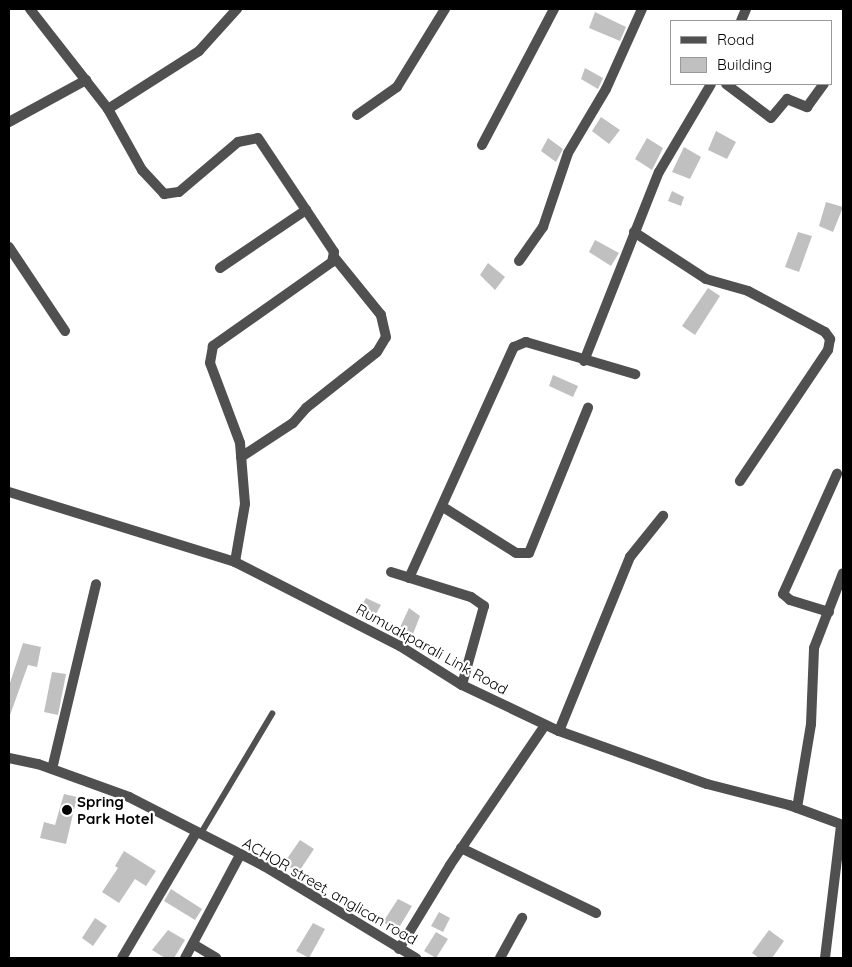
<!DOCTYPE html>
<style>
body{margin:0}
#map{position:relative;width:852px;height:967px;overflow:hidden;background:#fff;font-family:Quicksand,sans-serif}
div>[style]{position:absolute}
.building>*{inset:0;background:#c0c0c0}
.service>*{height:5.5px;margin:-2.75px;padding:0 2.75px;transform-origin:2.75px;border-radius:2.75px;background:#505050}
.minor>*{height:10px;margin:-5px;padding:0 5px;transform-origin:5px;border-radius:5px;background:#505050}
.dots>*{width:14px;height:14px;translate:-50% -50%;box-sizing:border-box;border:2px solid #fff;border-radius:50%}
span{translate:-50% -50%;white-space:nowrap;text-align:center;line-height:1.15;-webkit-text-stroke:4.5px #fff;paint-order:stroke}
.street-label{font-size:15px;color:#000}
.poi-label{font-size:15px;color:#000;font-weight:700}
.left{translate:0 -50%;text-align:left}
.frame{position:absolute;inset:0;border:10px solid #000;pointer-events:none}
.legend{position:absolute;left:670px;top:20px;width:162px;height:65px;box-sizing:border-box;background:#fff;border:1px solid #999;margin:0;padding:6px 9px;list-style:none;font-size:15px;color:#000}
.legend li{display:flex;align-items:center;gap:10px;height:25px}
.legend b{width:25px;border:1px solid #999}
</style>
<div id="map">
<div class="building">
<div style="clip-path:polygon(595px 12px,626px 27px,620px 41px,589px 28px)"></div>
<div style="clip-path:polygon(585px 68px,603px 78px,598px 89px,581px 79px)"></div>
<div style="clip-path:polygon(601px 117px,620px 130px,609px 144px,592px 131px)"></div>
<div style="clip-path:polygon(716px 131px,736px 142px,727px 159px,708px 150px)"></div>
<div style="clip-path:polygon(548px 138px,563px 149px,556px 162px,541px 151px)"></div>
<div style="clip-path:polygon(647px 138px,663px 148px,652px 170px,635px 159px)"></div>
<div style="clip-path:polygon(684px 147px,701px 157px,690px 179px,672px 172px)"></div>
<div style="clip-path:polygon(672px 191px,684px 197px,681px 206px,668px 201px)"></div>
<div style="clip-path:polygon(826px 202px,843px 207px,833px 232px,819px 226px)"></div>
<div style="clip-path:polygon(798px 232px,812px 236px,799px 272px,785px 267px)"></div>
<div style="clip-path:polygon(595px 240px,619px 253px,611px 266px,589px 252px)"></div>
<div style="clip-path:polygon(488px 263px,505px 277px,495px 290px,480px 275px)"></div>
<div style="clip-path:polygon(708px 288px,720px 296px,695px 335px,682px 326px)"></div>
<div style="clip-path:polygon(553px 375px,578px 386px,573px 397px,549px 386px)"></div>
<div style="clip-path:polygon(366px 598px,381px 605px,372px 621px,357px 614px)"></div>
<div style="clip-path:polygon(409px 608px,420px 616px,411px 639px,397px 634px)"></div>
<div style="clip-path:polygon(23px 643px,41px 647px,37px 667px,28px 665px,9px 718px,9px 686px)"></div>
<div style="clip-path:polygon(52px 672px,66px 674px,58px 715px,44px 712px)"></div>
<div style="clip-path:polygon(64px 794px,77px 797px,66px 844px,40px 838px,44px 822px,55px 825px)"></div>
<div style="clip-path:polygon(300px 840px,314px 849px,298px 873px,284px 863px)"></div>
<div style="clip-path:polygon(124px 851px,156px 871px,146px 886px,135px 879px,119px 903px,102px 892px,118px 868px,115px 866px)"></div>
<div style="clip-path:polygon(171px 889px,202px 909px,195px 920px,164px 901px)"></div>
<div style="clip-path:polygon(398px 899px,412px 906px,397px 931px,383px 922px)"></div>
<div style="clip-path:polygon(439px 912px,450px 918px,443px 932px,431px 926px)"></div>
<div style="clip-path:polygon(95px 918px,107px 926px,93px 946px,82px 938px)"></div>
<div style="clip-path:polygon(313px 923px,325px 929px,309px 958px,296px 951px)"></div>
<div style="clip-path:polygon(168px 930px,185px 940px,174px 958px,165px 958px,152px 950px)"></div>
<div style="clip-path:polygon(769px 930px,784px 941px,772px 958px,759px 958px,752px 953px)"></div>
<div style="clip-path:polygon(436px 932px,448px 939px,436px 958px,424px 951px)"></div>
</div>
<div class="service">
<div style="left:200px;top:835px;width:141px;rotate:-59.2deg"></div>
</div>
<div class="minor">
<div style="left:30px;top:9px;width:127px;rotate:52deg"></div>
<div style="left:108px;top:109px;width:70px;rotate:60.9deg"></div>
<div style="left:142px;top:170px;width:33px;rotate:47deg"></div>
<div style="left:164px;top:194px;width:15px;rotate:-8deg"></div>
<div style="left:179px;top:192px;width:77px;rotate:-40.3deg"></div>
<div style="left:238px;top:142px;width:20px;rotate:-11deg"></div>
<div style="left:258px;top:138px;width:137px;rotate:56.3deg"></div>
<div style="left:334px;top:252px;width:10px;rotate:101deg"></div>
<div style="left:332px;top:262px;width:146px;rotate:144.8deg"></div>
<div style="left:213px;top:346px;width:17px;rotate:100deg"></div>
<div style="left:210px;top:363px;width:85px;rotate:69.4deg"></div>
<div style="left:240px;top:443px;width:61px;rotate:85.3deg"></div>
<div style="left:245px;top:504px;width:59px;rotate:99.8deg"></div>
<div style="left:741px;top:21px;width:13px;rotate:-67deg"></div>
<div style="left:726px;top:84px;width:56px;rotate:37.1deg"></div>
<div style="left:771px;top:118px;width:25px;rotate:-50deg"></div>
<div style="left:787px;top:99px;width:22px;rotate:22deg"></div>
<div style="left:807px;top:107px;width:29px;rotate:-54deg"></div>
<div style="left:108px;top:109px;width:108px;rotate:-32.5deg"></div>
<div style="left:199px;top:51px;width:57px;rotate:-47.9deg"></div>
<div style="left:357px;top:115px;width:49px;rotate:-35deg"></div>
<div style="left:397px;top:87px;width:92px;rotate:-58.4deg"></div>
<div style="left:9px;top:122px;width:88px;rotate:-28.6deg"></div>
<div style="left:482px;top:145px;width:154px;rotate:-62.1deg"></div>
<div style="left:634px;top:232px;width:86px;rotate:33.1deg"></div>
<div style="left:706px;top:279px;width:44px;rotate:15.9deg"></div>
<div style="left:748px;top:291px;width:87px;rotate:28deg"></div>
<div style="left:825px;top:332px;width:9px;rotate:54deg"></div>
<div style="left:830px;top:339px;width:11px;rotate:100deg"></div>
<div style="left:828px;top:350px;width:158px;rotate:123.9deg"></div>
<div style="left:9px;top:247px;width:101px;rotate:56.3deg"></div>
<div style="left:519px;top:261px;width:42px;rotate:-54.8deg"></div>
<div style="left:543px;top:227px;width:78px;rotate:-71.3deg"></div>
<div style="left:568px;top:153px;width:74px;rotate:-59.3deg"></div>
<div style="left:606px;top:89px;width:88px;rotate:-65.8deg"></div>
<div style="left:220px;top:268px;width:104px;rotate:-34deg"></div>
<div style="left:584px;top:361px;width:203px;rotate:-68.4deg"></div>
<div style="left:659px;top:172px;width:102px;rotate:-59.4deg"></div>
<div style="left:241px;top:457px;width:62px;rotate:-33.2deg"></div>
<div style="left:293px;top:423px;width:20px;rotate:-49deg"></div>
<div style="left:306px;top:408px;width:90px;rotate:-38.3deg"></div>
<div style="left:377px;top:352px;width:17px;rotate:-59deg"></div>
<div style="left:386px;top:337px;width:23px;rotate:-103deg"></div>
<div style="left:381px;top:315px;width:75px;rotate:-129deg"></div>
<div style="left:9px;top:492px;width:237px;rotate:17.2deg"></div>
<div style="left:235px;top:562px;width:185px;rotate:27deg"></div>
<div style="left:400px;top:646px;width:73px;rotate:32.2deg"></div>
<div style="left:462px;top:685px;width:107px;rotate:25.4deg"></div>
<div style="left:559px;top:731px;width:157px;rotate:19.7deg"></div>
<div style="left:707px;top:784px;width:85px;rotate:14.4deg"></div>
<div style="left:789px;top:805px;width:58px;rotate:20.3deg"></div>
<div style="left:443px;top:507px;width:86px;rotate:32.2deg"></div>
<div style="left:516px;top:553px;width:13px"></div>
<div style="left:529px;top:553px;width:157px;rotate:-67.9deg"></div>
<div style="left:391px;top:572px;width:84px;rotate:17.4deg"></div>
<div style="left:471px;top:597px;width:16px;rotate:35deg"></div>
<div style="left:484px;top:606px;width:82px;rotate:105.6deg"></div>
<div style="left:409px;top:578px;width:254px;rotate:-65.6deg"></div>
<div style="left:514px;top:347px;width:13px;rotate:-23deg"></div>
<div style="left:526px;top:342px;width:114px;rotate:16.4deg"></div>
<div style="left:829px;top:612px;width:41px;rotate:-162.9deg"></div>
<div style="left:790px;top:600px;width:9px;rotate:-139deg"></div>
<div style="left:783px;top:594px;width:132px;rotate:-65.8deg"></div>
<div style="left:559px;top:731px;width:188px;rotate:-67.8deg"></div>
<div style="left:630px;top:557px;width:53px;rotate:-51.2deg"></div>
<div style="left:9px;top:758px;width:30px;rotate:12deg"></div>
<div style="left:38px;top:764px;width:97px;rotate:19.9deg"></div>
<div style="left:129px;top:797px;width:152px;rotate:27.1deg"></div>
<div style="left:264px;top:866px;width:178px;rotate:31.2deg"></div>
<div style="left:52px;top:769px;width:190px;rotate:-76.6deg"></div>
<div style="left:797px;top:808px;width:85px;rotate:-80.5deg"></div>
<div style="left:811px;top:724px;width:76px;rotate:-87.7deg"></div>
<div style="left:814px;top:648px;width:80px;rotate:-68.9deg"></div>
<div style="left:461px;top:848px;width:150px;rotate:25.7deg"></div>
<div style="left:193px;top:944px;width:27px;rotate:31deg"></div>
<div style="left:399px;top:949px;width:98px;rotate:-58.7deg"></div>
<div style="left:450px;top:865px;width:169px;rotate:-55.8deg"></div>
<div style="left:122px;top:958px;width:145px;rotate:-59.4deg"></div>
<div style="left:185px;top:958px;width:117px;rotate:-61.9deg"></div>
<div style="left:500px;top:958px;width:46px;rotate:-61.2deg"></div>
<div style="left:825px;top:958px;width:134px;rotate:-83.1deg"></div>
</div>
<div class="dots">
<div style="left:67px;top:810px;background:#000"></div>
</div>
<div class="street-label">
<span style="left:432px;top:649px;rotate:29deg">Rumuakparali Link Road</span>
<span style="left:330px;top:891px;rotate:30deg">ACHOR street, anglican road</span>
</div>
<div class="poi-label">
<span class="left" style="left:77px;top:810px">Spring<br>Park Hotel</span>
</div>
<div class="frame"></div>
<ul class="legend">
<li><b style="height:6px;background:#505050"></b>Road</li>
<li><b style="height:14px;background:#c0c0c0"></b>Building</li>
</ul>
</div>
